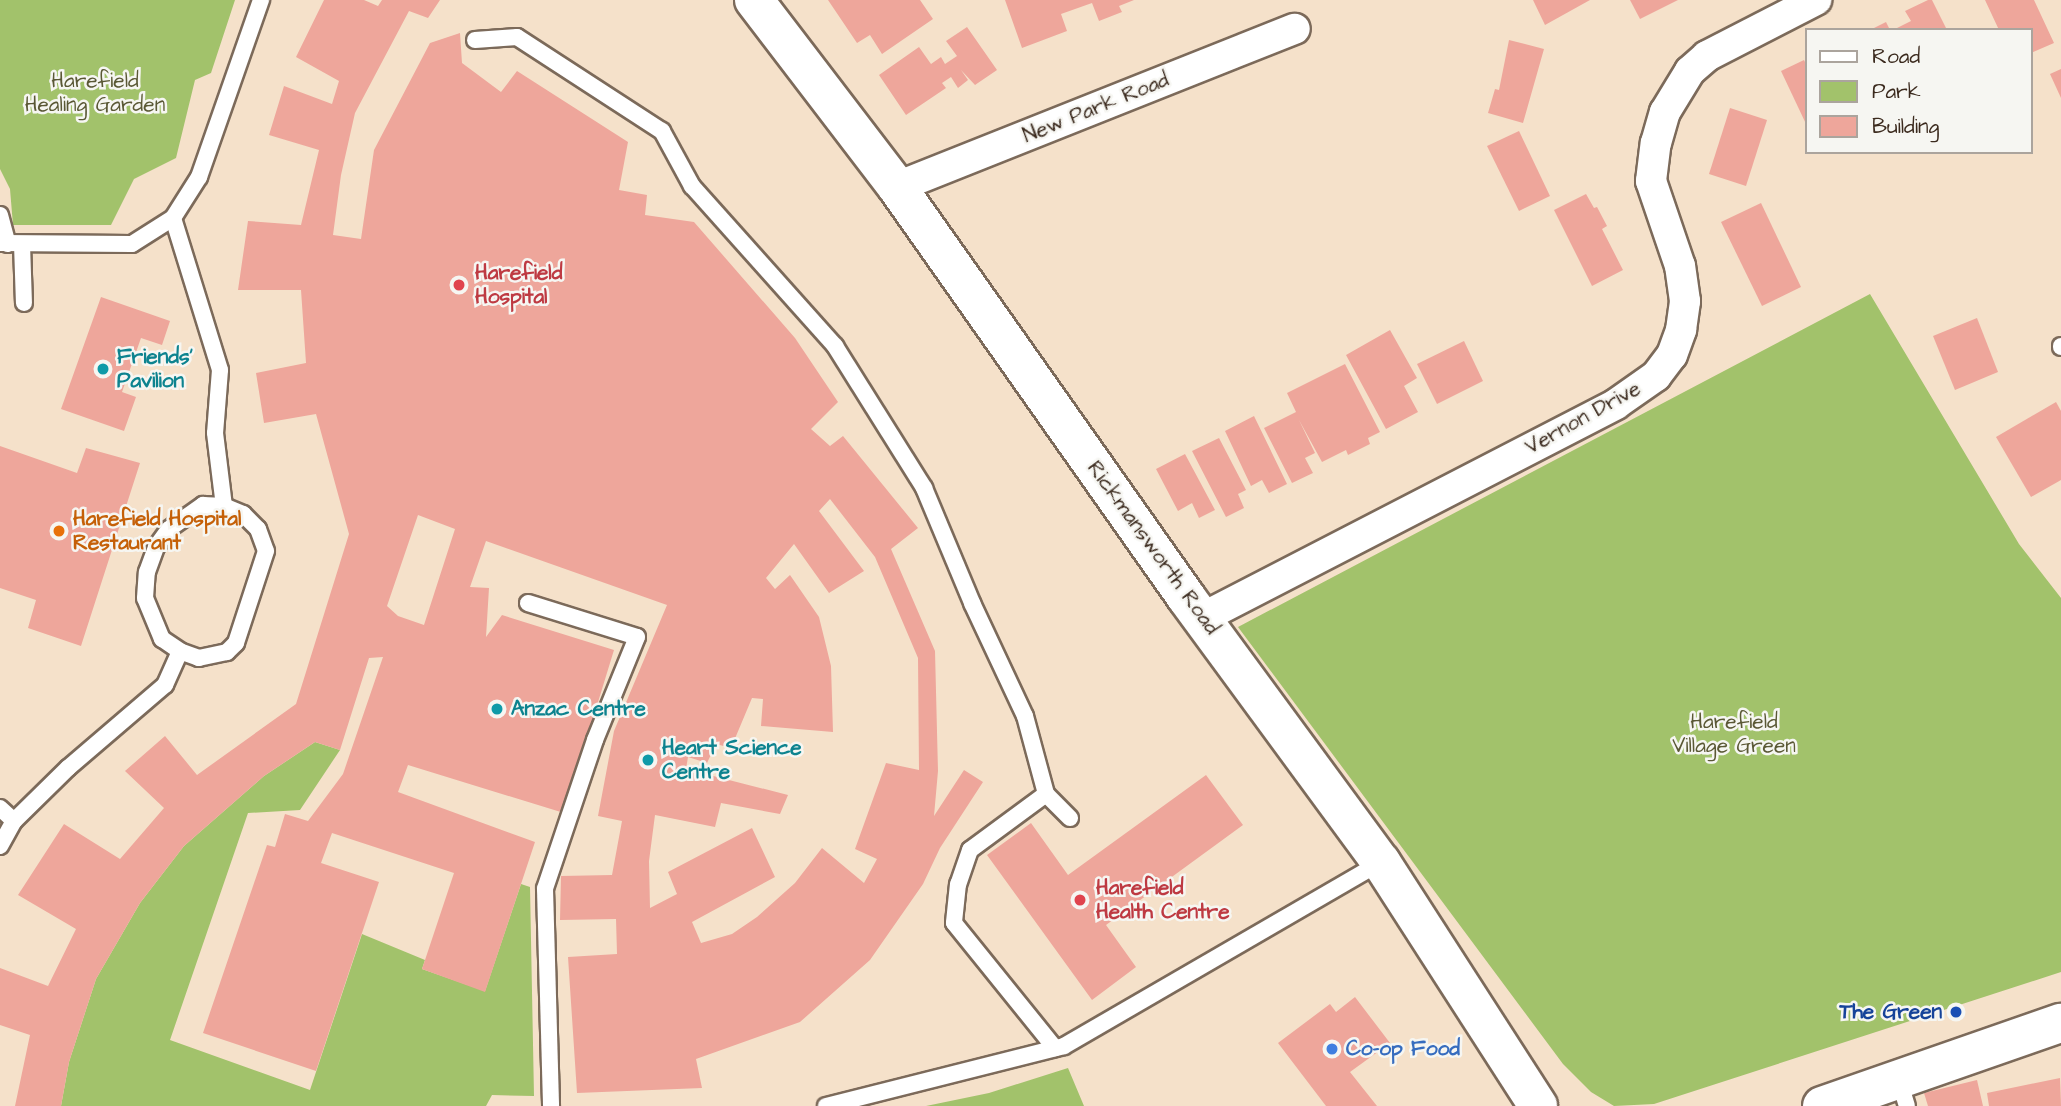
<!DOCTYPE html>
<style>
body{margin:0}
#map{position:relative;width:2061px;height:1106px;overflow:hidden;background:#f5e1ca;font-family:"Architects Daughter",sans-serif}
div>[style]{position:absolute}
.green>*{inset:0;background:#a2c26b}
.building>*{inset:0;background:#eea69b}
.roads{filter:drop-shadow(2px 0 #7c6a5a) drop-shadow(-2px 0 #7c6a5a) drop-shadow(0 2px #7c6a5a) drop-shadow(0 -2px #7c6a5a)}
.lane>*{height:16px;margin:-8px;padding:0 8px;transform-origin:8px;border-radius:8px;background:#fff}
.street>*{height:30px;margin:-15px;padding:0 15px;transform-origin:15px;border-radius:15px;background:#fff}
.secondary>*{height:38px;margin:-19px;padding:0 19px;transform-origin:19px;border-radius:19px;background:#fff}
.dots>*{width:19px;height:19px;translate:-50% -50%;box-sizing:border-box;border:4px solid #f6f6f2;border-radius:50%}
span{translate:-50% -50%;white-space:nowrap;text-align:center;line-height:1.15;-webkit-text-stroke:5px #f6f6f2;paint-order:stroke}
.park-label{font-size:21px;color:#5a5835}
.street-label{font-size:21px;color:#3b2a1e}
.health-label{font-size:21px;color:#be3a42;font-weight:700}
.left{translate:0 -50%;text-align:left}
.culture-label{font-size:21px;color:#0d838f;font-weight:700}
.food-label{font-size:21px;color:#c56008;font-weight:700}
.transit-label{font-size:21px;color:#164399;font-weight:700}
.right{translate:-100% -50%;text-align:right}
.shop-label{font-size:21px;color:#366cbe;font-weight:700}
.legend{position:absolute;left:1805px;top:28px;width:228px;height:126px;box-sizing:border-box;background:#f6f6f2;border:2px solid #aba49d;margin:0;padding:9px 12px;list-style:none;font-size:21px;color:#3b2a1e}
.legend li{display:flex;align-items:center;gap:14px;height:35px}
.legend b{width:35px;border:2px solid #aba49d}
</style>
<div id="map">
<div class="green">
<div style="clip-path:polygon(0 0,235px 0,211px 73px,195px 80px,176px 158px,134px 179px,111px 225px,13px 225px,10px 189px,0 169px)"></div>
<div style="clip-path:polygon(1870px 294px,2019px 544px,2061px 598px,2061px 972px,1654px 1104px,1614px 1106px,1591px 1092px,1563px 1064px,1238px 627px)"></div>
<div style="clip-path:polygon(315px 742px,340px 750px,300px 810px,248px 813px,170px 1040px,310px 1090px,362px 934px,425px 960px,422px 969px,485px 991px,521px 884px,530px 887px,534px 1096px,492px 1095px,486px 1106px,61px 1106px,69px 1062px,96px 979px,140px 903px,184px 846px,264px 776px)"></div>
<div style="clip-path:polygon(1068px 1068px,1084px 1106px,926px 1106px,989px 1093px)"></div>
</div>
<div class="building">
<div style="clip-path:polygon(evenodd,324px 0,364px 0,378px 6px,382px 0,440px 0,428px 18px,409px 11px,355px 113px,341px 175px,333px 235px,361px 239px,374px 150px,430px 43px,460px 33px,462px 63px,501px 92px,517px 71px,628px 142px,619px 190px,647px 195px,645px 215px,694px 222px,795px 338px,838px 402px,811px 429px,830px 446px,843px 436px,918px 528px,891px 549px,935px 651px,938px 771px,934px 816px,964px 770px,983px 782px,940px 848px,923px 884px,870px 960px,800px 1022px,696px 1059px,702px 1088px,577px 1093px,568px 957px,617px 954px,616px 919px,560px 920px,561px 876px,612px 875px,622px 821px,598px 816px,614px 731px,667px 605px,486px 541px,470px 587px,489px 588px,486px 637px,502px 615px,614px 650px,564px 813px,408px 765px,398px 792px,535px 842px,485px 992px,422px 969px,454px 873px,332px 833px,321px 863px,379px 882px,316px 1071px,203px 1033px,267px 845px,275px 847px,285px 814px,308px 821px,343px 774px,383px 657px,369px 658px,340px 750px,315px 742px,264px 776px,184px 846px,140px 903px,96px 979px,69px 1062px,61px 1106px,15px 1106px,30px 1035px,0 1025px,0 968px,48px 986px,76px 929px,18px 895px,64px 824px,120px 859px,164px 808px,125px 771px,165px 736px,197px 775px,296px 704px,349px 534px,316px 414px,264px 423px,256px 373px,306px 363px,301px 290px,238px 290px,248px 221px,301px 225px,319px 150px,269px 135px,284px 86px,332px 104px,339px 81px,296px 57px,324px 0,830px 499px,875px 557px,918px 658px,919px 770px,886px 763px,855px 849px,877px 859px,864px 883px,822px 848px,795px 883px,757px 917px,732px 934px,701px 943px,692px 922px,775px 877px,752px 828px,668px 872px,677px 894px,650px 908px,649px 861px,655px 815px,715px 827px,721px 803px,780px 814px,788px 795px,686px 769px,688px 757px,707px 763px,716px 744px,731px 748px,752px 698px,763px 699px,761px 726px,833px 732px,831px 666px,819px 617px,790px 575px,775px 589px,766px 578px,794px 544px,829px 593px,864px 571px,819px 511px,830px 499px,324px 0,418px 515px,455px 529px,424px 625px,398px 616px,387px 606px,418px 515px)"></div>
<div style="clip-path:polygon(828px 0,920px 0,933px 19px,882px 54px,870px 35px,857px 43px)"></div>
<div style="clip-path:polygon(1005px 0,1134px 0,1119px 6px,1122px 12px,1099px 21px,1092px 3px,1061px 14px,1067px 31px,1022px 48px)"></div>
<div style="clip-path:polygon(1533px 0,1590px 0,1545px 25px)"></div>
<div style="clip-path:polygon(1630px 0,1678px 0,1640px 19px)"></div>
<div style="clip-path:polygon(1928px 0,1932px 0,1947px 30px,1893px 30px,1911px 21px,1905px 11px)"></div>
<div style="clip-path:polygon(1985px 0,2034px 0,2054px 43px,2031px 53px,2031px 30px,1999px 30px)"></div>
<div style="clip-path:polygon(1886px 22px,1890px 30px,1870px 30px)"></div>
<div style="clip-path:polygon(967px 27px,997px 70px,975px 85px,961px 70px,968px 80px,958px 88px,951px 77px,942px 83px,946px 88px,906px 115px,879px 75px,919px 47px,931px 64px,941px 57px,945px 64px,957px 56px,946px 41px)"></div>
<div style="clip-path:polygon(1509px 40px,1544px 49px,1523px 123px,1488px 113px,1495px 89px,1499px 90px)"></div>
<div style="clip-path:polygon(1804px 60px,1807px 66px,1807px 126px,1781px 71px)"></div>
<div style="clip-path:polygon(2061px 69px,2061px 98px,2050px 74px)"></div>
<div style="clip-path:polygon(1730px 108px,1767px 120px,1746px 186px,1709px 174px)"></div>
<div style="clip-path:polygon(1519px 131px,1550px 196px,1519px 211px,1487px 146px)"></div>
<div style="clip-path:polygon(1586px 194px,1594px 208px,1597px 207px,1607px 226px,1602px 229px,1623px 270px,1592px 286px,1554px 210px)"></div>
<div style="clip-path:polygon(1761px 203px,1801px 287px,1762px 306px,1721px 222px)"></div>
<div style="clip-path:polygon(101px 297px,170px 321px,162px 345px,141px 338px,122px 392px,136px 397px,124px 431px,61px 409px)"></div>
<div style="clip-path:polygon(1977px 318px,1998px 372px,1955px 390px,1933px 336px)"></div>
<div style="clip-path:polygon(1390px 330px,1417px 378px,1404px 386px,1418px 412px,1386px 429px,1346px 355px)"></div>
<div style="clip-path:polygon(1464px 341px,1483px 381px,1437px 404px,1417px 364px)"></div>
<div style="clip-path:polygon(1345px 364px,1380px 432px,1368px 438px,1370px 444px,1348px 455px,1346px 450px,1322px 462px,1299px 420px,1315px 453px,1305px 458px,1313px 473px,1292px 483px,1264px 428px,1296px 412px,1287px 393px)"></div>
<div style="clip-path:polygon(2056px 402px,2061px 411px,2061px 480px,2031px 497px,1996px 437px)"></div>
<div style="clip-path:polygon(1254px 416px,1287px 484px,1269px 493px,1262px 480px,1251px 486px,1225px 431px)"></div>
<div style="clip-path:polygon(1219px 438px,1246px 490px,1238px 494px,1244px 508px,1226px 517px,1192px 451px)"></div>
<div style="clip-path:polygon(0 446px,77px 473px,86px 448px,140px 463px,81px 646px,28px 628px,36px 600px,0 588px)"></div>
<div style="clip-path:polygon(1185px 454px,1215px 510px,1199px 518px,1192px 503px,1178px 511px,1156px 469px)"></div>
<div style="clip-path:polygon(1206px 775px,1243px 825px,1106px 925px,1136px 967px,1092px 1000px,987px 855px,1031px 823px,1068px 875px)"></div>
<div style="clip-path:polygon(1355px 997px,1390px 1043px,1350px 1072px,1377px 1106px,1326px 1106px,1278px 1043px,1330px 1004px,1336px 1012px)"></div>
<div style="clip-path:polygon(2060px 1078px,2061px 1106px,1989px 1106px,1987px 1093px)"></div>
<div style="clip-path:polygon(1977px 1080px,1983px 1106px,1928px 1106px,1924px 1093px)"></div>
</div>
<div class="roads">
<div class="lane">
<div style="left:475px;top:40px;width:42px;rotate:-4.1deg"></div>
<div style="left:517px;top:37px;width:173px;rotate:33deg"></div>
<div style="left:662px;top:131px;width:63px;rotate:61.4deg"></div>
<div style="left:692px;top:186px;width:215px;rotate:48.2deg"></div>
<div style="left:835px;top:346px;width:168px;rotate:57.9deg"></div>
<div style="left:924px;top:488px;width:125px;rotate:67.3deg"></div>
<div style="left:972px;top:603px;width:125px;rotate:64.9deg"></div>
<div style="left:1025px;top:716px;width:81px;rotate:74.9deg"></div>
<div style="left:1046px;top:794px;width:94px;rotate:143.6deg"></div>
<div style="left:970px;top:850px;width:36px;rotate:109deg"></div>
<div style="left:958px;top:884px;width:39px;rotate:96deg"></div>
<div style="left:954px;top:923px;width:161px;rotate:51.1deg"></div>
<div style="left:0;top:215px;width:30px;rotate:75deg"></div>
<div style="left:173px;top:218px;width:159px;rotate:72.8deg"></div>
<div style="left:220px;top:370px;width:63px;rotate:94.5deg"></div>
<div style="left:215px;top:433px;width:74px;rotate:83deg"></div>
<div style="left:0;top:243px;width:132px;rotate:0.4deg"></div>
<div style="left:132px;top:244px;width:49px;rotate:-32.4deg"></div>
<div style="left:173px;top:218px;width:49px;rotate:-57.6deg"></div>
<div style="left:199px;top:177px;width:188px;rotate:-70.7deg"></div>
<div style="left:22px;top:244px;width:59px;rotate:88.1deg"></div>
<div style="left:2061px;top:346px;width:1px;rotate:90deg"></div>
<div style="left:203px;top:505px;width:21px;rotate:3deg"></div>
<div style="left:224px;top:506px;width:21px;rotate:23deg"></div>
<div style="left:243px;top:514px;width:21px;rotate:45deg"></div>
<div style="left:258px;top:529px;width:23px;rotate:70deg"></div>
<div style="left:266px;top:551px;width:97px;rotate:108.1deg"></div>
<div style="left:236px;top:643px;width:13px;rotate:135deg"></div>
<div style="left:227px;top:652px;width:29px;rotate:168deg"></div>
<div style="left:199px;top:658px;width:20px;rotate:-160deg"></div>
<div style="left:180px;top:651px;width:22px;rotate:-146deg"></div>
<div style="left:162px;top:639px;width:44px;rotate:-112.5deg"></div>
<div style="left:145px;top:598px;width:26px;rotate:-86deg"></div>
<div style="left:147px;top:572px;width:27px;rotate:-70deg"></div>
<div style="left:156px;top:547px;width:22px;rotate:-54deg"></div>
<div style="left:169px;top:529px;width:42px;rotate:-35.2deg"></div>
<div style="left:528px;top:603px;width:114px;rotate:17.3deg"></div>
<div style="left:637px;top:637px;width:111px;rotate:112.2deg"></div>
<div style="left:595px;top:740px;width:157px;rotate:108.6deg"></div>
<div style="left:545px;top:889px;width:217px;rotate:88.4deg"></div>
<div style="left:1046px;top:794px;width:34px;rotate:45deg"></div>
<div style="left:0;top:808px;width:19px;rotate:43deg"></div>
<div style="left:0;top:846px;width:29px;rotate:-61deg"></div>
<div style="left:14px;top:821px;width:76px;rotate:-44.5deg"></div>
<div style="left:68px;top:768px;width:128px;rotate:-40.6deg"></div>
<div style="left:165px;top:685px;width:37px;rotate:-66deg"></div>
<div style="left:1899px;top:1080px;width:27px;rotate:73deg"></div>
<div style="left:826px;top:1106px;width:245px;rotate:-14.1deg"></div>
<div style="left:1064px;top:1046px;width:367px;rotate:-30.1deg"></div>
</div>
<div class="street">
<div style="left:897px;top:187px;width:428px;rotate:-21.7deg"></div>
<div style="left:1202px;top:618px;width:466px;rotate:-27.3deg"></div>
<div style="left:1616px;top:404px;width:49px;rotate:-35deg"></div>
<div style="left:1656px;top:376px;width:26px;rotate:-53deg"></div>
<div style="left:1672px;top:355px;width:27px;rotate:-70deg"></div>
<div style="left:1681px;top:330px;width:29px;rotate:-82deg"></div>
<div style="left:1685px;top:301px;width:35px;rotate:-98deg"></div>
<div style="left:1680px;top:266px;width:90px;rotate:-108.8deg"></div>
<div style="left:1651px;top:181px;width:38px;rotate:-83deg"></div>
<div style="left:1656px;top:143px;width:32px;rotate:-74deg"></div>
<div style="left:1665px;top:112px;width:48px;rotate:-58.6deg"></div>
<div style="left:1690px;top:71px;width:23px;rotate:-41deg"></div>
<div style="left:1707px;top:56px;width:123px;rotate:-27.2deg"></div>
</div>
<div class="secondary">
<div style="left:754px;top:0;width:235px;rotate:52.6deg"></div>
<div style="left:897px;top:187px;width:502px;rotate:54.82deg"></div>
<div style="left:1186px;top:597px;width:329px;rotate:53.7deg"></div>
<div style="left:1381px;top:862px;width:290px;rotate:57.2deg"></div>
<div style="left:1822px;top:1106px;width:253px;rotate:-19.2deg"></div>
</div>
</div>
<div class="dots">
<div style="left:459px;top:285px;background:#e0444e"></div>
<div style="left:103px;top:369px;background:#0f9aa8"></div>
<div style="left:59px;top:531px;background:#e8710a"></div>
<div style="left:497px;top:709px;background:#0f9aa8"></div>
<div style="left:648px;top:760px;background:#0f9aa8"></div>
<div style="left:1080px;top:900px;background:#e0444e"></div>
<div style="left:1956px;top:1012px;background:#1a4fb4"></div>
<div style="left:1332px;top:1049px;background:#3f7fe0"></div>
</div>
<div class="park-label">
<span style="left:95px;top:93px">Harefield<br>Healing Garden</span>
<span style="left:1734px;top:734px">Harefield<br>Village Green</span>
</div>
<div class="street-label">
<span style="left:1096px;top:108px;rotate:-22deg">New Park Road</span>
<span style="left:1583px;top:418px;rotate:-29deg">Vernon Drive</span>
<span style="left:1153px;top:548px;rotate:54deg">Rickmansworth Road</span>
</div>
<div class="health-label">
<span class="left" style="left:475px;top:285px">Harefield<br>Hospital</span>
<span class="left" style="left:1096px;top:900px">Harefield<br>Health Centre</span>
</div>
<div class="culture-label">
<span class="left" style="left:117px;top:369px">Friends'<br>Pavilion</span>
<span class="left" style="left:511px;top:709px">Anzac Centre</span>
<span class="left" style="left:662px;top:760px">Heart Science<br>Centre</span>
</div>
<div class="food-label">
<span class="left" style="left:73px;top:531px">Harefield Hospital<br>Restaurant</span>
</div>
<div class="transit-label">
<span class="right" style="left:1942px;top:1012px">The Green</span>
</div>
<div class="shop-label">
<span class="left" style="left:1346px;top:1049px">Co-op Food</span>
</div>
<ul class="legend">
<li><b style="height:9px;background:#fff"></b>Road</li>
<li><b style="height:19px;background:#a2c26b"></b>Park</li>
<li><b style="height:19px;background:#eea69b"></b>Building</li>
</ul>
</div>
